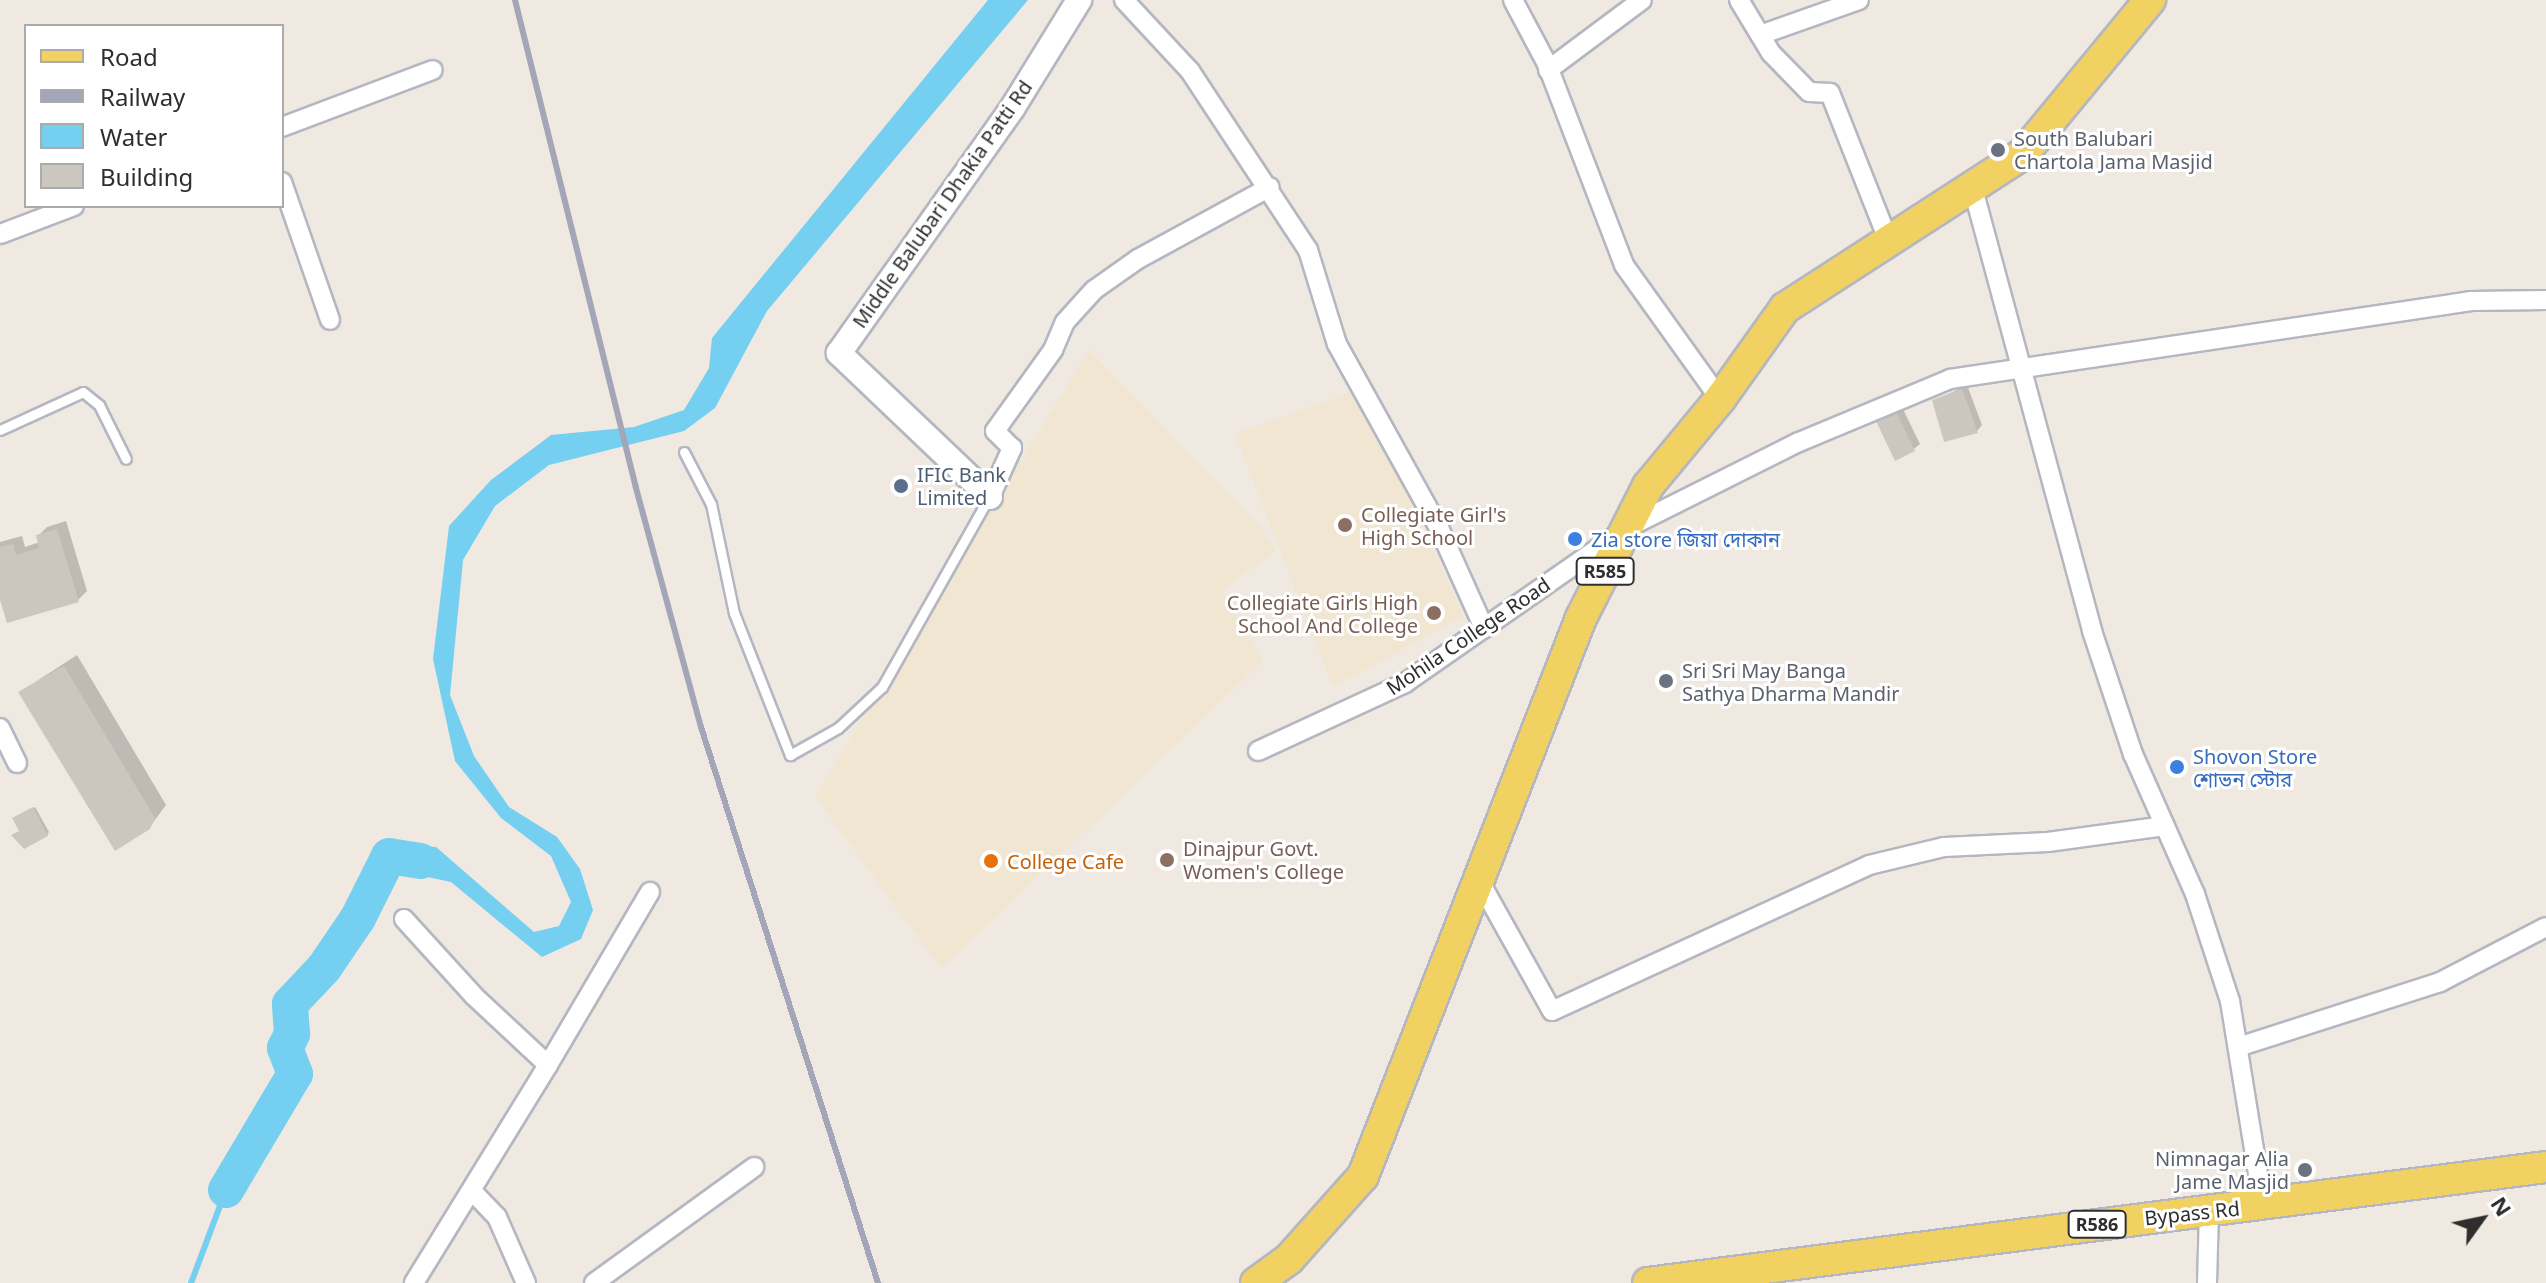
<!DOCTYPE html>
<meta charset="utf-8">
<style>
body{margin:0}
#map{position:relative;width:2546px;height:1283px;overflow:hidden;background:#efe9e1;font-family:"Noto Sans","Noto Sans Bengali",sans-serif}
div>[style]{position:absolute}
.education>*{inset:0;background:#f0e6d1}
.water>*{inset:0;background:#75cff0}
.shadow>*{inset:0;background:#0003}
.stream>*{height:6px;margin:-3px;padding:0 3px;transform-origin:3px;border-radius:3px;background:#75cff0}
.river>*{height:36px;margin:-18px;padding:0 18px;transform-origin:18px;border-radius:18px;background:#75cff0}
.building>*{inset:0;background:#cbc7bf}
.roads{filter:drop-shadow(2px 0 #b4b7c1) drop-shadow(-2px 0 #b4b7c1) drop-shadow(0 2px #b4b7c1) drop-shadow(0 -2px #b4b7c1)}
.service>*{height:9px;margin:-4.5px;padding:0 4.5px;transform-origin:4.5px;border-radius:4.5px;background:#fff}
.minor>*{height:18px;margin:-9px;padding:0 9px;transform-origin:9px;border-radius:9px;background:#fff}
.tertiary>*{height:24px;margin:-12px;padding:0 12px;transform-origin:12px;border-radius:12px;background:#fff}
.primary>*{height:30px;margin:-15px;padding:0 15px;transform-origin:15px;border-radius:15px;background:#f2d163}
.rail>*{height:6px;margin:-3px;padding:0 3px;transform-origin:3px;border-radius:3px;background:#a3a6b8}
.dots>*{width:22px;height:22px;translate:-50% -50%;box-sizing:border-box;border:4px solid #fff;border-radius:50%}
span{translate:-50% -50%;white-space:nowrap;text-align:center;line-height:1.15;-webkit-text-stroke:6px #fff;paint-order:stroke}
.shield-label span{padding:2px 6px;background:#fff;border:2px solid;border-radius:6px;-webkit-text-stroke-width:0}
.shield-label{font-size:18px;color:#2e2e2e;font-weight:700}
.worship-label{font-size:20px;color:#5b616d}
.left{translate:0 -50%;text-align:left}
.right{translate:-100% -50%;text-align:right}
.street-label{font-size:20px;color:#2e2e2e}
.service-label{font-size:20px;color:#4e5e75}
.education-label{font-size:20px;color:#785e54}
.shop-label{font-size:20px;color:#366cbe}
.food-label{font-size:20px;color:#c56008}
.legend{position:absolute;left:24px;top:24px;width:260px;height:184px;box-sizing:border-box;background:#fff;border:2px solid #ababab;margin:0;padding:10px 14px;list-style:none;font-size:24px;color:#2e2e2e}
.legend li{display:flex;align-items:center;gap:16px;height:40px}
.legend b{width:40px;border:2px solid #ababab}
.north{position:absolute;left:2442px;top:1179px;width:80px;height:80px;-webkit-text-stroke:6px #fff;paint-order:stroke;rotate:57deg;font-size:22px;font-weight:700;line-height:32px;text-align:center;color:#2e2e2e}
.north::after{content:'';display:block;margin:auto;width:28px;height:36px;background:#2e2e2e;clip-path:polygon(50% 0,100% 100%,50% 72%,0 100%)}
</style>
<div id="map">
<div class="education">
<div style="clip-path:polygon(1089px 350px,1261px 528px,1277px 550px,1221px 591px,1263px 661px,941px 969px,815px 796px)"></div>
<div style="clip-path:polygon(1357px 390px,1464px 616px,1333px 687px,1235px 434px)"></div>
</div>
<div class="water">
<div style="clip-path:polygon(988px 0,1028px 0,767px 311px,715px 408px,684px 431px,549px 465px,495px 506px,463px 560px,450px 695px,474px 756px,509px 807px,557px 837px,580px 869px,593px 910px,581px 939px,542px 957px,451px 882px,413px 874px,394px 846px,436px 847px,534px 932px,559px 926px,571px 902px,551px 856px,501px 818px,455px 761px,433px 659px,449px 526px,491px 480px,551px 435px,634px 427px,684px 410px,709px 368px,712px 338px)"></div>
</div>
<div class="shadow">
<div style="clip-path:polygon(1967px 385px,1982px 425px,1977px 431px,1934px 401px)"></div>
<div style="clip-path:polygon(1902px 407px,1920px 444px,1914px 449px,1878px 422px)"></div>
<div style="clip-path:polygon(66px 521px,87px 591px,78px 600px,0 593px,0 542px,22px 536px,25px 547px,40px 542px,38px 536px,47px 527px)"></div>
<div style="clip-path:polygon(77px 655px,166px 805px,149px 828px,20px 692px)"></div>
<div style="clip-path:polygon(35px 807px,49px 832px,47px 835px,21px 830px,17px 816px)"></div>
</div>
<div class="stream">
<div style="left:191px;top:1283px;width:99px;rotate:-69.4deg"></div>
</div>
<div class="river">
<div style="left:226px;top:1190px;width:135px;rotate:-59.3deg"></div>
<div style="left:295px;top:1074px;width:28px;rotate:-111deg"></div>
<div style="left:285px;top:1048px;width:16px;rotate:-63deg"></div>
<div style="left:292px;top:1034px;width:30px;rotate:-94deg"></div>
<div style="left:290px;top:1004px;width:50px;rotate:-46.6deg"></div>
<div style="left:324px;top:968px;width:60px;rotate:-55.8deg"></div>
<div style="left:358px;top:918px;width:69px;rotate:-63.4deg"></div>
<div style="left:389px;top:856px;width:32px;rotate:9deg"></div>
</div>
<div class="building">
<div style="clip-path:polygon(1962px 389px,1978px 433px,1944px 442px,1932px 400px)"></div>
<div style="clip-path:polygon(1896px 412px,1915px 451px,1895px 461px,1876px 421px)"></div>
<div style="clip-path:polygon(57px 529px,79px 602px,7px 623px,0 600px,0 547px,13px 544px,16px 555px,39px 548px,36px 535px)"></div>
<div style="clip-path:polygon(64px 666px,155px 818px,150px 829px,115px 851px,18px 692px)"></div>
<div style="clip-path:polygon(33px 807px,48px 836px,24px 849px,11px 835px,19px 831px,12px 818px)"></div>
</div>
<div class="roads">
<div class="service">
<div style="left:0;top:430px;width:91px;rotate:-24.6deg"></div>
<div style="left:83px;top:392px;width:21px;rotate:39deg"></div>
<div style="left:99px;top:405px;width:60px;rotate:63.4deg"></div>
<div style="left:684px;top:452px;width:59px;rotate:62.6deg"></div>
<div style="left:711px;top:504px;width:111px;rotate:78.1deg"></div>
<div style="left:734px;top:613px;width:153px;rotate:68.5deg"></div>
<div style="left:790px;top:755px;width:55px;rotate:-29.4deg"></div>
<div style="left:838px;top:728px;width:60px;rotate:-43deg"></div>
<div style="left:882px;top:687px;width:218px;rotate:-60.6deg"></div>
</div>
<div class="minor">
<div style="left:1124px;top:0;width:97px;rotate:47.1deg"></div>
<div style="left:1190px;top:71px;width:214px;rotate:56.6deg"></div>
<div style="left:1308px;top:250px;width:98px;rotate:72.9deg"></div>
<div style="left:1337px;top:344px;width:210px;rotate:61deg"></div>
<div style="left:1439px;top:528px;width:110px;rotate:65.8deg"></div>
<div style="left:1513px;top:0;width:72px;rotate:62deg"></div>
<div style="left:1547px;top:64px;width:215px;rotate:69deg"></div>
<div style="left:1624px;top:265px;width:165px;rotate:54.4deg"></div>
<div style="left:1739px;top:0;width:62px;rotate:58.9deg"></div>
<div style="left:1771px;top:53px;width:54px;rotate:45.7deg"></div>
<div style="left:1809px;top:92px;width:21px;rotate:3deg"></div>
<div style="left:1830px;top:93px;width:160px;rotate:68.4deg"></div>
<div style="left:1760px;top:35px;width:105px;rotate:-19.5deg"></div>
<div style="left:1548px;top:70px;width:117px;rotate:-36.7deg"></div>
<div style="left:282px;top:127px;width:161px;rotate:-20.7deg"></div>
<div style="left:282px;top:182px;width:146px;rotate:70.8deg"></div>
<div style="left:1973px;top:189px;width:458px;rotate:74.9deg"></div>
<div style="left:2092px;top:631px;width:130px;rotate:71.6deg"></div>
<div style="left:2133px;top:754px;width:153px;rotate:66.1deg"></div>
<div style="left:2195px;top:894px;width:113px;rotate:71.9deg"></div>
<div style="left:2230px;top:1001px;width:207px;rotate:80.8deg"></div>
<div style="left:0;top:234px;width:79px;rotate:-20.7deg"></div>
<div style="left:990px;top:497px;width:54px;rotate:-65.8deg"></div>
<div style="left:1012px;top:448px;width:24px;rotate:-135deg"></div>
<div style="left:995px;top:431px;width:100px;rotate:-54.4deg"></div>
<div style="left:1053px;top:350px;width:30px;rotate:-67deg"></div>
<div style="left:1065px;top:322px;width:43px;rotate:-47.8deg"></div>
<div style="left:1094px;top:290px;width:54px;rotate:-35.2deg"></div>
<div style="left:1138px;top:259px;width:150px;rotate:-28.6deg"></div>
<div style="left:0;top:728px;width:39px;rotate:64deg"></div>
<div style="left:1258px;top:751px;width:162px;rotate:-24.8deg"></div>
<div style="left:1405px;top:683px;width:271px;rotate:-34.9deg"></div>
<div style="left:1627px;top:528px;width:192px;rotate:-26.6deg"></div>
<div style="left:1799px;top:442px;width:164px;rotate:-22.6deg"></div>
<div style="left:1950px;top:379px;width:527px;rotate:-8.51deg"></div>
<div style="left:2471px;top:301px;width:75px;rotate:-0.8deg"></div>
<div style="left:1481px;top:884px;width:145px;rotate:60.8deg"></div>
<div style="left:1552px;top:1011px;width:349px;rotate:-24.7deg"></div>
<div style="left:1869px;top:865px;width:77px;rotate:-13.5deg"></div>
<div style="left:1944px;top:847px;width:104px;rotate:-2.8deg"></div>
<div style="left:2048px;top:842px;width:118px;rotate:-7.8deg"></div>
<div style="left:404px;top:919px;width:104px;rotate:47.7deg"></div>
<div style="left:474px;top:996px;width:101px;rotate:43deg"></div>
<div style="left:548px;top:1065px;width:256px;rotate:121.6deg"></div>
<div style="left:2238px;top:1047px;width:212px;rotate:-17.8deg"></div>
<div style="left:2440px;top:982px;width:119px;rotate:-27.4deg"></div>
<div style="left:548px;top:1065px;width:201px;rotate:-59.5deg"></div>
<div style="left:472px;top:1191px;width:36px;rotate:46deg"></div>
<div style="left:497px;top:1217px;width:72px;rotate:66.3deg"></div>
<div style="left:594px;top:1283px;width:198px;rotate:-35.9deg"></div>
<div style="left:2207px;top:1283px;width:72px;rotate:-88.4deg"></div>
</div>
<div class="tertiary">
<div style="left:990px;top:497px;width:209px;rotate:-136.4deg"></div>
<div style="left:839px;top:353px;width:301px;rotate:-54.7deg"></div>
<div style="left:1013px;top:107px;width:126px;rotate:-58.3deg"></div>
</div>
<div class="primary">
<div style="left:1256px;top:1283px;width:41px;rotate:-36deg"></div>
<div style="left:1289px;top:1259px;width:111px;rotate:-48.3deg"></div>
<div style="left:1363px;top:1176px;width:599px;rotate:-68.66deg"></div>
<div style="left:1581px;top:618px;width:148px;rotate:-63.1deg"></div>
<div style="left:1648px;top:486px;width:113px;rotate:-50.4deg"></div>
<div style="left:1720px;top:399px;width:112px;rotate:-54.5deg"></div>
<div style="left:1785px;top:308px;width:283px;rotate:-32.9deg"></div>
<div style="left:2023px;top:154px;width:200px;rotate:-50.5deg"></div>
<div style="left:1648px;top:1283px;width:905px;rotate:-7.36deg"></div>
</div>
</div>
<div class="rail">
<div style="left:515px;top:0;width:503px;rotate:76.07deg"></div>
<div style="left:636px;top:488px;width:248px;rotate:74.8deg"></div>
<div style="left:701px;top:727px;width:583px;rotate:72.34deg"></div>
</div>
<div class="dots">
<div style="left:1998px;top:150px;background:#6b7280"></div>
<div style="left:901px;top:486px;background:#5c6f8a"></div>
<div style="left:1345px;top:525px;background:#8d6e63"></div>
<div style="left:1575px;top:539px;background:#3f7fe0"></div>
<div style="left:1434px;top:613px;background:#8d6e63"></div>
<div style="left:1666px;top:681px;background:#6b7280"></div>
<div style="left:2177px;top:767px;background:#3f7fe0"></div>
<div style="left:1167px;top:860px;background:#8d6e63"></div>
<div style="left:991px;top:861px;background:#e8710a"></div>
<div style="left:2305px;top:1170px;background:#6b7280"></div>
</div>
<div class="shield-label">
<span style="left:1605px;top:571px">R585</span>
<span style="left:2097px;top:1224px">R586</span>
</div>
<div class="worship-label">
<span class="left" style="left:2014px;top:150px">South Balubari<br>Chartola Jama Masjid</span>
<span class="left" style="left:1682px;top:682px">Sri Sri May Banga<br>Sathya Dharma Mandir</span>
<span class="right" style="left:2289px;top:1170px">Nimnagar Alia<br>Jame Masjid</span>
</div>
<div class="street-label">
<span style="left:942px;top:204px;rotate:-55deg">Middle Balubari Dhakia Patti Rd</span>
<span style="left:1468px;top:636px;rotate:-34deg">Mohila College Road</span>
<span style="left:2192px;top:1213px;rotate:-6deg">Bypass Rd</span>
</div>
<div class="service-label">
<span class="left" style="left:917px;top:486px">IFIC Bank<br>Limited</span>
</div>
<div class="education-label">
<span class="left" style="left:1361px;top:526px">Collegiate Girl's<br>High School</span>
<span class="right" style="left:1418px;top:614px">Collegiate Girls High<br>School And College</span>
<span class="left" style="left:1183px;top:860px">Dinajpur Govt.<br>Women's College</span>
</div>
<div class="shop-label">
<span class="left" style="left:1591px;top:539px">Zia store জিয়া দোকান</span>
<span class="left" style="left:2193px;top:768px">Shovon Store<br>শোভন স্টোর</span>
</div>
<div class="food-label">
<span class="left" style="left:1007px;top:861px">College Cafe</span>
</div>
<ul class="legend">
<li><b style="height:10px;background:#f2d163"></b>Road</li>
<li><b style="height:10px;background:#a3a6b8"></b>Railway</li>
<li><b style="height:22px;background:#75cff0"></b>Water</li>
<li><b style="height:22px;background:#cbc7bf"></b>Building</li>
</ul>
<div class="north">N</div>
</div>
